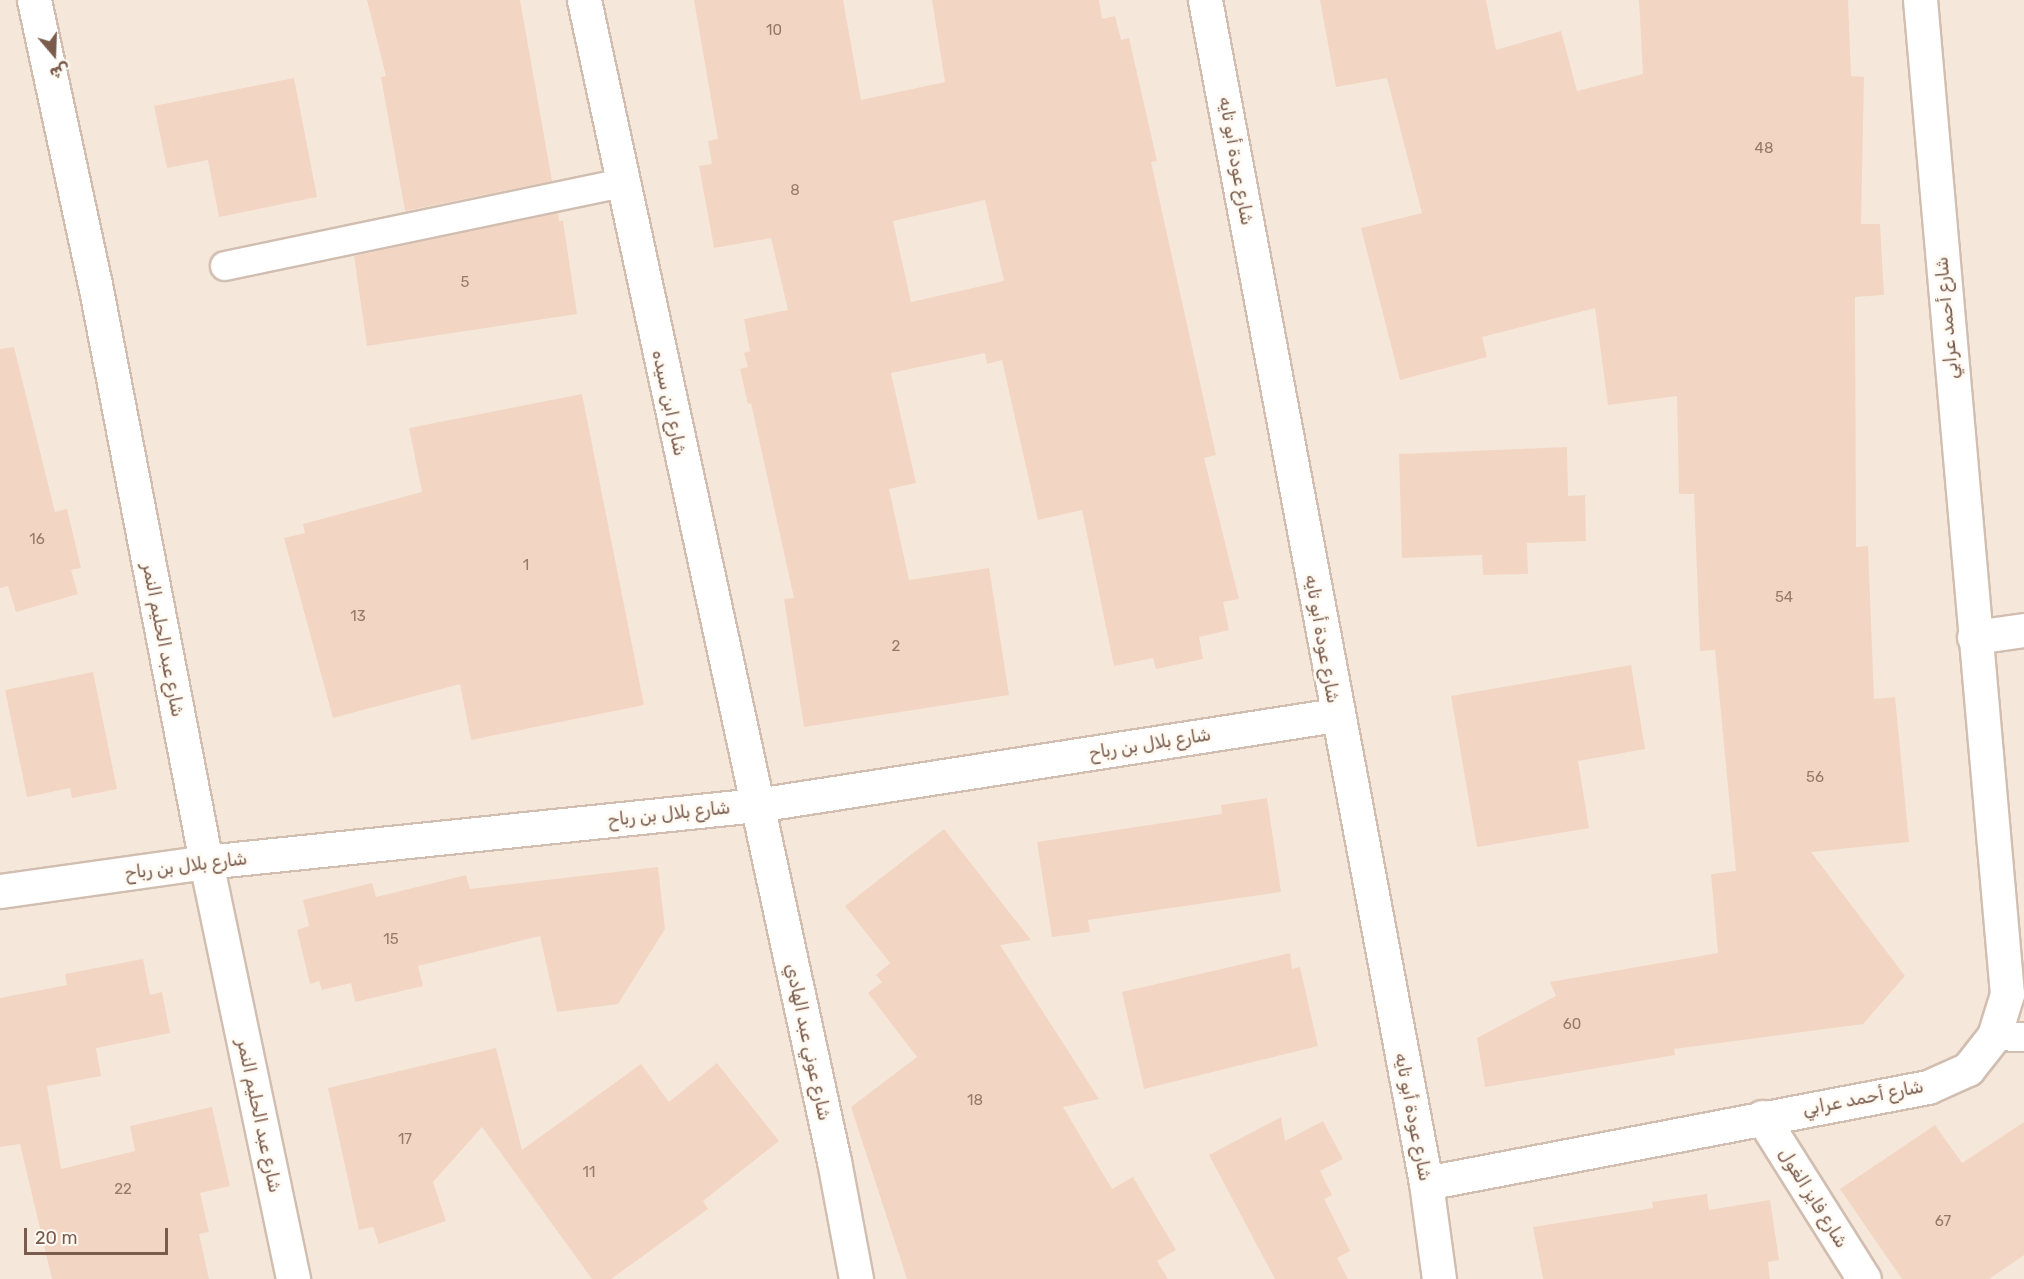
<!DOCTYPE html>
<meta charset="utf-8">
<style>
body{margin:0}
#map{position:relative;width:2024px;height:1279px;overflow:hidden;background:#fdf6ec;font-family:Rubik,Vazirmatn,sans-serif}
div>[style]{position:absolute}
.residential>*{inset:0;background:#f5e8da}
.building>*{inset:0;background:#f3d5c3}
.roads{filter:drop-shadow(2px 0 #d1beb0) drop-shadow(-2px 0 #d1beb0) drop-shadow(0 2px #d1beb0) drop-shadow(0 -2px #d1beb0)}
.lane>*{height:28px;margin:-14px;padding:0 14px;transform-origin:14px;border-radius:14px;background:#fff}
.street>*{height:33px;margin:-16.5px;padding:0 16.5px;transform-origin:16.5px;border-radius:16.5px;background:#fff}
span{translate:-50% -50%;white-space:nowrap;text-align:center;line-height:1.15;-webkit-text-stroke:6px #fffaf3;paint-order:stroke}
.number-label{font-size:15px;color:#987a6a}
.number-label span{-webkit-text-stroke-width:0}
.street-label{font-size:18px;color:#7a5c4d}
.north{position:absolute;left:24px;top:24px;width:60px;height:60px;-webkit-text-stroke:4px #fffaf3;paint-order:stroke;rotate:161deg;font-size:16px;font-weight:700;line-height:24px;text-align:center;color:#7a5c4d}
.north::after{content:'';display:block;margin:auto;width:21px;height:27px;background:#7a5c4d;clip-path:polygon(50% 0,100% 100%,50% 72%,0 100%)}
.scale{position:absolute;left:24px;top:1228px;width:144px;height:27px;box-sizing:border-box;border:3px solid #7a5c4d;border-top:0;padding-left:8px;font-size:18px;line-height:21px;white-space:nowrap;color:#7a5c4d;-webkit-text-stroke:4px #fffaf3;paint-order:stroke}
</style>
<div id="map">
<div class="residential">
<div style="clip-path:polygon(0 0,2024px 0,2024px 1279px,0 1279px)"></div>
</div>
<div class="building">
<div style="clip-path:polygon(367px 0,520px 0,552px 181px,405px 211px,381px 77px,386px 76px)"></div>
<div style="clip-path:polygon(evenodd,694px 0,843px 0,861px 100px,945px 82px,932px 0,1099px 0,1102px 19px,1115px 16px,1121px 40px,1129px 38px,1157px 161px,1151px 162px,1216px 455px,1204px 458px,1239px 599px,1223px 602px,1229px 630px,1199px 637px,1203px 659px,1156px 669px,1153px 658px,1114px 666px,1082px 510px,1038px 520px,1002px 360px,987px 364px,985px 353px,891px 373px,916px 483px,889px 489px,909px 580px,989px 568px,1009px 695px,804px 727px,784px 599px,794px 598px,751px 403px,748px 404px,740px 369px,748px 367px,744px 353px,750px 351px,744px 319px,788px 310px,771px 238px,714px 248px,699px 166px,712px 164px,708px 141px,718px 139px,694px 0,985px 200px,1004px 281px,911px 302px,893px 221px,985px 200px)"></div>
<div style="clip-path:polygon(1320px 0,1486px 0,1496px 50px,1561px 31px,1577px 91px,1643px 74px,1639px 0,1848px 0,1851px 76px,1864px 77px,1861px 224px,1880px 224px,1884px 295px,1855px 297px,1856px 547px,1868px 546px,1874px 699px,1895px 697px,1909px 842px,1811px 852px,1905px 976px,1863px 1024px,1674px 1049px,1675px 1055px,1485px 1087px,1477px 1038px,1556px 996px,1550px 982px,1718px 953px,1711px 874px,1736px 871px,1715px 650px,1700px 651px,1694px 494px,1679px 494px,1677px 396px,1608px 405px,1595px 308px,1482px 337px,1487px 357px,1400px 380px,1361px 228px,1422px 213px,1387px 78px,1336px 87px)"></div>
<div style="clip-path:polygon(294px 78px,317px 197px,219px 217px,208px 160px,167px 168px,154px 106px)"></div>
<div style="clip-path:polygon(558px 213px,559px 221px,563px 221px,577px 314px,367px 346px,354px 256px)"></div>
<div style="clip-path:polygon(14px 347px,55px 512px,67px 509px,81px 568px,71px 570px,78px 594px,16px 612px,8px 586px,0 588px,0 349px)"></div>
<div style="clip-path:polygon(582px 394px,644px 705px,471px 740px,460px 684px,333px 718px,284px 538px,305px 533px,303px 524px,422px 492px,409px 428px)"></div>
<div style="clip-path:polygon(1567px 447px,1568px 496px,1585px 495px,1586px 541px,1527px 543px,1528px 574px,1483px 575px,1482px 555px,1402px 558px,1399px 454px)"></div>
<div style="clip-path:polygon(1631px 665px,1645px 749px,1578px 761px,1589px 828px,1477px 847px,1451px 696px)"></div>
<div style="clip-path:polygon(93px 672px,117px 789px,72px 798px,70px 788px,27px 797px,5px 690px)"></div>
<div style="clip-path:polygon(1267px 798px,1281px 892px,1088px 920px,1090px 932px,1052px 937px,1037px 842px,1222px 814px,1221px 805px)"></div>
<div style="clip-path:polygon(944px 829px,1031px 940px,1000px 945px,1099px 1099px,1063px 1107px,1112px 1189px,1133px 1177px,1176px 1250px,1157px 1261px,1168px 1279px,907px 1279px,851px 1107px,917px 1057px,868px 993px,882px 982px,876px 975px,890px 963px,845px 906px)"></div>
<div style="clip-path:polygon(658px 867px,665px 929px,618px 1004px,557px 1012px,540px 936px,418px 966px,423px 986px,355px 1002px,351px 983px,322px 990px,319px 981px,310px 984px,297px 930px,309px 926px,303px 900px,372px 883px,376px 897px,466px 875px,470px 889px)"></div>
<div style="clip-path:polygon(1290px 953px,1292px 969px,1300px 967px,1318px 1046px,1144px 1089px,1122px 992px)"></div>
<div style="clip-path:polygon(143px 959px,150px 995px,162px 992px,170px 1033px,96px 1048px,101px 1076px,47px 1086px,61px 1169px,135px 1151px,130px 1126px,212px 1107px,230px 1186px,200px 1193px,209px 1232px,199px 1234px,209px 1279px,52px 1279px,20px 1144px,0 1147px,0 998px,67px 985px,65px 974px)"></div>
<div style="clip-path:polygon(496px 1048px,522px 1150px,641px 1064px,669px 1102px,717px 1063px,779px 1141px,703px 1201px,708px 1209px,611px 1279px,592px 1279px,482px 1127px,433px 1182px,446px 1221px,379px 1244px,373px 1227px,359px 1230px,328px 1088px)"></div>
<div style="clip-path:polygon(1281px 1117px,1285px 1141px,1323px 1121px,1343px 1159px,1320px 1171px,1332px 1195px,1324px 1199px,1350px 1251px,1337px 1258px,1348px 1279px,1275px 1279px,1209px 1155px)"></div>
<div style="clip-path:polygon(2024px 1122px,2024px 1255px,1989px 1279px,1902px 1279px,1840px 1189px,1935px 1125px,1962px 1163px)"></div>
<div style="clip-path:polygon(1707px 1194px,1709px 1210px,1770px 1200px,1779px 1260px,1768px 1262px,1770px 1279px,1543px 1279px,1533px 1227px,1653px 1208px,1652px 1202px)"></div>
</div>
<div class="roads">
<div class="lane">
<div style="left:225px;top:266px;width:406px;rotate:-11.8deg"></div>
<div style="left:1994px;top:1036px;width:30px;rotate:2deg"></div>
</div>
<div class="street">
<div style="left:34px;top:0;width:290px;rotate:77.9deg"></div>
<div style="left:95px;top:284px;width:589px;rotate:79.13deg"></div>
<div style="left:206px;top:862px;width:426px;rotate:78.2deg"></div>
<div style="left:584px;top:0;width:1188px;rotate:77.85deg"></div>
<div style="left:834px;top:1161px;width:120px;rotate:79.4deg"></div>
<div style="left:1205px;top:0;width:1203px;rotate:79.42deg"></div>
<div style="left:1426px;top:1183px;width:97px;rotate:82.3deg"></div>
<div style="left:1974px;top:637px;width:50px;rotate:-8deg"></div>
<div style="left:0;top:891px;width:208px;rotate:-8deg"></div>
<div style="left:206px;top:862px;width:554px;rotate:-5.91deg"></div>
<div style="left:757px;top:805px;width:586px;rotate:-8.84deg"></div>
<div style="left:1762px;top:1117px;width:191px;rotate:57.8deg"></div>
<div style="left:1426px;top:1183px;width:511px;rotate:-10.83deg"></div>
<div style="left:1928px;top:1087px;width:44px;rotate:-24.2deg"></div>
<div style="left:1968px;top:1069px;width:42px;rotate:-51.8deg"></div>
<div style="left:1994px;top:1036px;width:44px;rotate:-72.8deg"></div>
<div style="left:2007px;top:994px;width:998px;rotate:-95deg"></div>
</div>
</div>
<div class="number-label">
<span style="left:774px;top:31px">10</span>
<span style="left:1764px;top:149px">48</span>
<span style="left:795px;top:191px">8</span>
<span style="left:465px;top:283px">5</span>
<span style="left:37px;top:540px">16</span>
<span style="left:526px;top:566px">1</span>
<span style="left:1784px;top:598px">54</span>
<span style="left:358px;top:617px">13</span>
<span style="left:896px;top:647px">2</span>
<span style="left:1815px;top:778px">56</span>
<span style="left:391px;top:940px">15</span>
<span style="left:1572px;top:1025px">60</span>
<span style="left:975px;top:1101px">18</span>
<span style="left:405px;top:1140px">17</span>
<span style="left:589px;top:1173px">11</span>
<span style="left:123px;top:1190px">22</span>
<span style="left:1943px;top:1222px">67</span>
</div>
<div class="street-label">
<span style="left:1236px;top:161px;rotate:80deg">شارع عودة أبو تايه</span>
<span style="left:1947px;top:318px;rotate:-95deg">شارع أحمد عرابي</span>
<span style="left:669px;top:403px;rotate:78deg">شارع ابن سيده</span>
<span style="left:1322px;top:639px;rotate:80deg">شارع عودة أبو تايه</span>
<span style="left:163px;top:640px;rotate:79deg">شارع عبد الحليم النمر</span>
<span style="left:1150px;top:744px;rotate:-9deg">شارع بلال بن رباح</span>
<span style="left:669px;top:814px;rotate:-6deg">شارع بلال بن رباح</span>
<span style="left:186px;top:866px;rotate:-7deg">شارع بلال بن رباح</span>
<span style="left:808px;top:1042px;rotate:78deg">شارع عوني عبد الهادي</span>
<span style="left:1863px;top:1098px;rotate:-11deg">شارع أحمد عرابي</span>
<span style="left:259px;top:1116px;rotate:78deg">شارع عبد الحليم النمر</span>
<span style="left:1413px;top:1117px;rotate:79deg">شارع عودة أبو تايه</span>
<span style="left:1813px;top:1198px;rotate:58deg">شارع فايز الغول</span>
</div>
<div class="north">ش</div>
<div class="scale">20 m</div>
</div>
